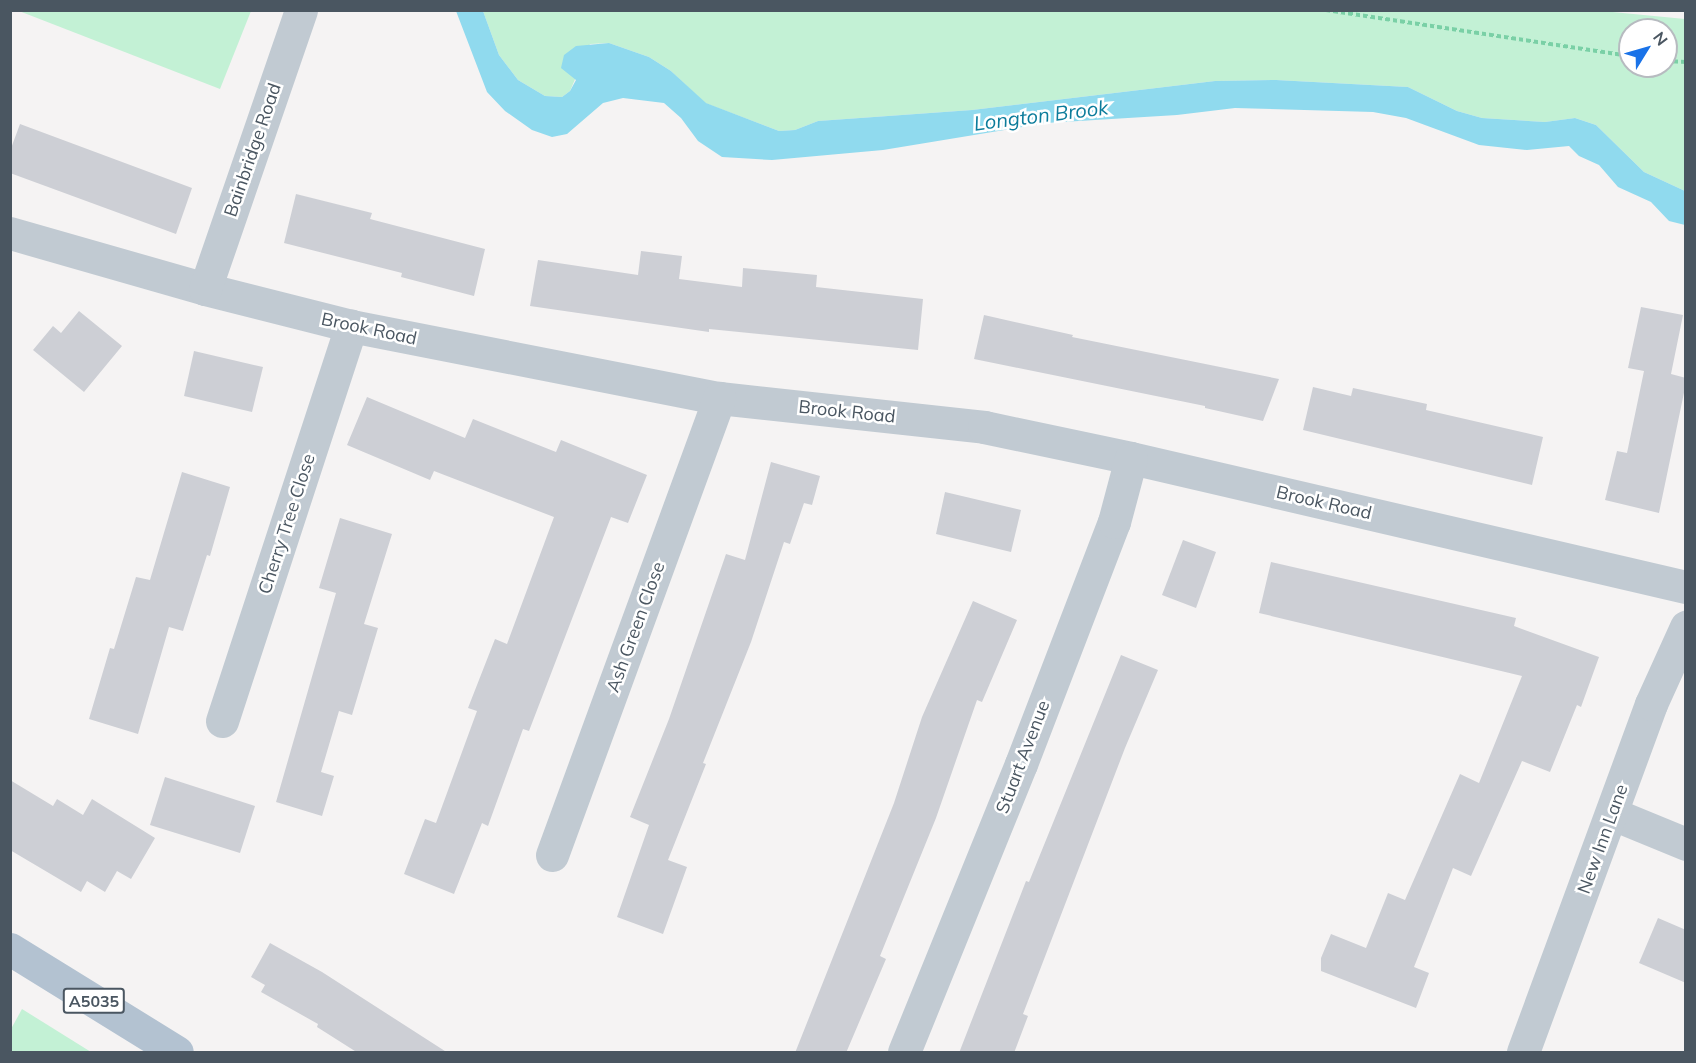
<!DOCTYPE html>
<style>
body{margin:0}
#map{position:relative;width:1696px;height:1063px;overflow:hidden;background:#f5f3f3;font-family:Mulish,sans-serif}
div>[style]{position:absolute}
.green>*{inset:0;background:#c3f1d5}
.water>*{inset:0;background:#90daee}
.building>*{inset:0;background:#cdcfd5}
.path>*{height:4px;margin-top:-2px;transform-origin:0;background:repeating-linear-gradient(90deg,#7ad0a6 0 4.5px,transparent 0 7.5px)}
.minor>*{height:33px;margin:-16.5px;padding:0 16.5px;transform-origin:16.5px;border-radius:16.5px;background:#c1cad2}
.tertiary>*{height:33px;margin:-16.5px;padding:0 16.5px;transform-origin:16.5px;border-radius:16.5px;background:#c1cad2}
.primary>*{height:33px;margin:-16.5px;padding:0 16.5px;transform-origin:16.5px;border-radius:16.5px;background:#b3c2d1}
span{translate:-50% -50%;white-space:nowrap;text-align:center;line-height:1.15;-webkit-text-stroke:5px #fff;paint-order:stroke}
.shield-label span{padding:2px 4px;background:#fff;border:2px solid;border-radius:4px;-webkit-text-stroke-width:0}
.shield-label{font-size:16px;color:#4a5661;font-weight:700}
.street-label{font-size:18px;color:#4a5661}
.water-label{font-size:20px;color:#0c7c9b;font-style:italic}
.frame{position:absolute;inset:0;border:12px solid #4a5661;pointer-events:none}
.north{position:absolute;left:1618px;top:18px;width:60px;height:60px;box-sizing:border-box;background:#fff;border:2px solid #b7bbc0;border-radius:50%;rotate:53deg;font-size:16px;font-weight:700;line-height:24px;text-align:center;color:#4a5661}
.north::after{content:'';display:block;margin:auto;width:21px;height:27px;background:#1a73e8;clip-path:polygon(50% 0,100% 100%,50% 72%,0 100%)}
</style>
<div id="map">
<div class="green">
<div style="clip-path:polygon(evenodd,1592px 10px,1685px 19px,1685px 191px,1644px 172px,1596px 125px,1575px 118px,1545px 122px,1482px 118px,1457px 111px,1408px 87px,1276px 80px,1215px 81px,972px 110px,818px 121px,795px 130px,779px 131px,705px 103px,671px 71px,649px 57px,609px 43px,590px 44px,570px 91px,562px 97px,545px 96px,518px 80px,499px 55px,483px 11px,1592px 10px,1630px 30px,1666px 30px,1666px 66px,1630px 66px,1630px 30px)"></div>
<div style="clip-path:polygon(19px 11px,251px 11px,220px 89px)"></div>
<div style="clip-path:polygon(22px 1009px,91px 1052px,11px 1052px,11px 1029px)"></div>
</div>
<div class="water">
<div style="clip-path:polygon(456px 11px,483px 11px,499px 55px,518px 80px,545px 96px,562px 97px,570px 91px,576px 80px,561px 68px,564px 55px,576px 46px,609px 43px,649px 57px,671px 71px,706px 103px,779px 131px,795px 130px,818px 121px,972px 110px,1215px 81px,1276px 80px,1408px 87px,1457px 111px,1482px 118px,1545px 122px,1575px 118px,1596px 125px,1644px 172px,1685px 191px,1685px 225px,1669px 221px,1651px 202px,1618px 187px,1599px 165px,1579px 156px,1569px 146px,1527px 150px,1479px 145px,1406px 118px,1373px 112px,1235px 108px,1177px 115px,1046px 123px,883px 150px,772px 160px,722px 157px,698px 141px,681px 118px,664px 103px,623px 98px,603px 103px,567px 134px,552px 137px,532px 130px,505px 111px,487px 92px)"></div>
</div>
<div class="building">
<div style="clip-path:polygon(20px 124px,192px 188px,176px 234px,10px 173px,10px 151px)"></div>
<div style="clip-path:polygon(296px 194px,372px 213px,370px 219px,485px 249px,474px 296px,401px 277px,402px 273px,284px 243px)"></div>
<div style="clip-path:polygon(641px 251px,682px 256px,679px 279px,742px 287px,743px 268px,817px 275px,816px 287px,923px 299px,918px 350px,709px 329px,709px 332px,530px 306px,538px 260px,638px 275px)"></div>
<div style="clip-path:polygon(1641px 307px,1683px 315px,1671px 374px,1686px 378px,1686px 383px,1659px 513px,1605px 500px,1617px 451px,1627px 453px,1644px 371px,1628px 368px)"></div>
<div style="clip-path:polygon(79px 311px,122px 346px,84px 392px,33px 350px,53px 326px,61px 333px)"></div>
<div style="clip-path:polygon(984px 315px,1073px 335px,1072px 337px,1279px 379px,1263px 421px,1205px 408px,1205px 406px,974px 359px)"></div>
<div style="clip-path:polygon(194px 351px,263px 367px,252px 412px,184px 396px)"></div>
<div style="clip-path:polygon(1313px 387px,1351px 396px,1353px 388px,1427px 404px,1426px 410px,1543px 437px,1532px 485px,1303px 430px)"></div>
<div style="clip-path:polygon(367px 397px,465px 438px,473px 419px,556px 452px,561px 440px,647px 475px,628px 523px,611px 517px,529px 731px,523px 729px,488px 826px,482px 823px,454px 894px,404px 874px,425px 819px,436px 823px,477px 711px,468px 708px,495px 639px,507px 644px,554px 517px,434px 471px,430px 480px,347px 445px)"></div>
<div style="clip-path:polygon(771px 462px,820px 476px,812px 505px,804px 503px,790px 544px,784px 542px,751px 642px,703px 763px,706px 764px,668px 860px,687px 867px,663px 934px,617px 917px,649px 825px,630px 817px,669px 719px,726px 554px,745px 560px)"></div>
<div style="clip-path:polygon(182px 472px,230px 487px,210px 556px,207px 555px,183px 631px,169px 627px,138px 734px,89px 719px,110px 648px,114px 649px,136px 577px,150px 580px)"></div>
<div style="clip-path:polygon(945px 492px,1021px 510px,1011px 552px,936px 534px)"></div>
<div style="clip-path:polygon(340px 518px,392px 534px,364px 624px,378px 628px,352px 715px,339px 711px,321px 772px,334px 776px,322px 816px,276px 802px,336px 593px,319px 588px)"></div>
<div style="clip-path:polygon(1183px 540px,1216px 552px,1196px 608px,1162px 595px)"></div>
<div style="clip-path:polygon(1271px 562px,1516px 618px,1514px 626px,1599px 657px,1581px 707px,1577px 705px,1550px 772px,1522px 761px,1471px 876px,1453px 868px,1414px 967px,1429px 973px,1416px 1008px,1321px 971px,1321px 958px,1331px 934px,1366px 948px,1388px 893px,1405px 900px,1460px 774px,1479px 783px,1522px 676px,1259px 613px)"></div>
<div style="clip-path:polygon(973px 601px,1017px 620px,982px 702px,977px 700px,936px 818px,880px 956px,886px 959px,846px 1053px,795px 1053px,894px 803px,922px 717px)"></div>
<div style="clip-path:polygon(1121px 655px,1158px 670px,1125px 748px,1023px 1014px,1028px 1016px,1014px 1053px,959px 1053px,1026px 881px,1029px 882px)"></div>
<div style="clip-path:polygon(165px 777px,255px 806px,240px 853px,150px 825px)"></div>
<div style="clip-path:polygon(10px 780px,53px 806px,57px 799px,83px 815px,92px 799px,155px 838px,131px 879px,117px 871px,105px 892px,87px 881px,81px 892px,10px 850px)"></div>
<div style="clip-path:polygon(1658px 918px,1686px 930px,1686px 983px,1639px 963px)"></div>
<div style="clip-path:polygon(270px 943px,322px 972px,448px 1053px,358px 1053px,317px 1027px,318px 1024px,261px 992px,265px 985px,251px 977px)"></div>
</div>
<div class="path">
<div style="left:1326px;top:10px;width:307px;rotate:8.6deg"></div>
<div style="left:1666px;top:61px;width:20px;rotate:3deg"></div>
</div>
<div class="minor">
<div style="left:10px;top:233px;width:203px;rotate:16deg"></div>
<div style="left:205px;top:289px;width:151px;rotate:14.2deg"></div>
<div style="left:351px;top:326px;width:375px;rotate:11.1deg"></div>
<div style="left:719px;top:398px;width:267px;rotate:6.2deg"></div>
<div style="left:984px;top:427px;width:150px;rotate:11.9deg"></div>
<div style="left:1131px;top:458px;width:570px;rotate:13.09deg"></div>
<div style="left:205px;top:289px;width:295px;rotate:-71deg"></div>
<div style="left:222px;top:721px;width:416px;rotate:-71.9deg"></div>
<div style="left:1613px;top:814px;width:79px;rotate:22.3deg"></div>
<div style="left:552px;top:855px;width:487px;rotate:-69.9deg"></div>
<div style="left:904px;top:1052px;width:311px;rotate:-67.9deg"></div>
<div style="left:1021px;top:764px;width:259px;rotate:-69deg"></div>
<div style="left:1114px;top:522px;width:66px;rotate:-75.1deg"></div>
</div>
<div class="tertiary">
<div style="left:1523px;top:1052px;width:371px;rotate:-69.8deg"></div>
<div style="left:1651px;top:704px;width:85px;rotate:-65.6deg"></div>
</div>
<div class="primary">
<div style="left:10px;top:949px;width:196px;rotate:31.7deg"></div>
</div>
<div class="shield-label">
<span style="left:94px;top:1001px">A5035</span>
</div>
<div class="street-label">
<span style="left:253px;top:150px;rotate:-71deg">Bainbridge Road</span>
<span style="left:369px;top:329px;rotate:12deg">Brook Road</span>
<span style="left:847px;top:412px;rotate:6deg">Brook Road</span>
<span style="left:1324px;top:503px;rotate:13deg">Brook Road</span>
<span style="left:287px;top:524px;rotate:-72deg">Cherry Tree Close</span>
<span style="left:636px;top:627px;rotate:-70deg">Ash Green Close</span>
<span style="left:1023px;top:757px;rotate:-69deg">Stuart Avenue</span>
<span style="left:1603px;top:839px;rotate:-70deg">New Inn Lane</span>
</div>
<div class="water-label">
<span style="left:1041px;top:115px;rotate:-7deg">Longton Brook</span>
</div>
<div class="frame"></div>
<div class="north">N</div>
</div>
